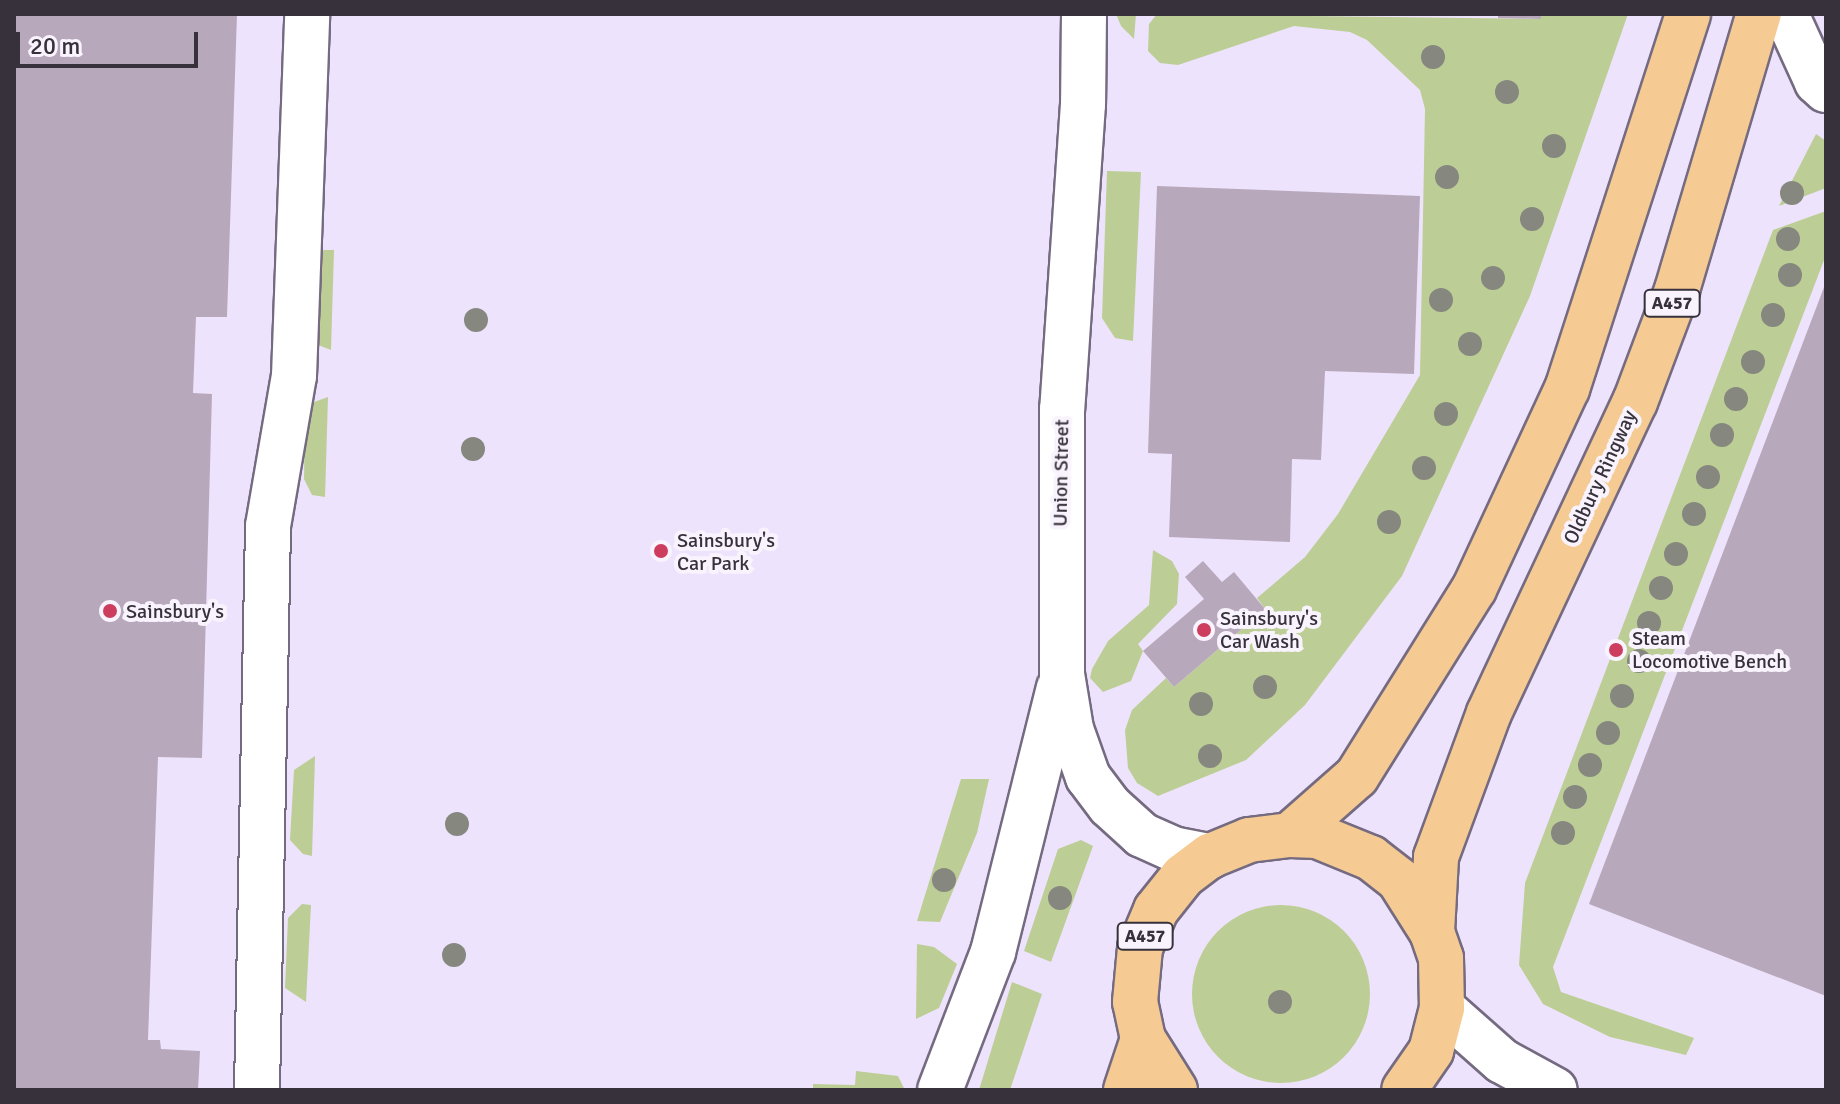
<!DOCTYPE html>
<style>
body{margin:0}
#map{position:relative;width:1840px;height:1104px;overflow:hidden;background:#eee3fc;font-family:Signika,sans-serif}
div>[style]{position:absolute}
.green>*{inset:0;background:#bcce96}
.round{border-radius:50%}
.building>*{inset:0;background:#b8a8bc}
.roads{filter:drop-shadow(2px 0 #756b81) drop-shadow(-2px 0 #756b81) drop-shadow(0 2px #756b81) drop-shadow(0 -2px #756b81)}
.minor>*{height:44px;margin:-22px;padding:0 22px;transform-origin:22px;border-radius:22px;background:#fff}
.major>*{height:44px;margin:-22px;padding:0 22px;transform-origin:22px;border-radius:22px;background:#f5ca93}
.trees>*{width:24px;height:24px;margin:-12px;border-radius:50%;background:#86877f}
.dots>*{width:22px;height:22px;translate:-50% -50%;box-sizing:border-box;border:4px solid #f8f3fd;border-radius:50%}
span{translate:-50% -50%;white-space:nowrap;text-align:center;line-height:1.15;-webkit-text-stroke:8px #f8f3fd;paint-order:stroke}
.shield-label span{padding:2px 6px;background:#f8f3fd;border:2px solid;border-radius:6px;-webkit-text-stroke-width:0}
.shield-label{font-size:18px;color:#36313b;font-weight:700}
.street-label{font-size:20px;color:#36313b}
.poi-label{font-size:20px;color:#36313b}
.left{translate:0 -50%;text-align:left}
.frame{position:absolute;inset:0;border:16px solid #36313b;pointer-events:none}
.scale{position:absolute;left:16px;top:32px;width:182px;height:36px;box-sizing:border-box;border:4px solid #36313b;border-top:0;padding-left:10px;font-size:24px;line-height:28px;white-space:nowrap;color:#36313b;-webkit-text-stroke:6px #f8f3fd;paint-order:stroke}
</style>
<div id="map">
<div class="green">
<div style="clip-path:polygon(1116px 14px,1136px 14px,1134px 39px,1121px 26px)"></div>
<div style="clip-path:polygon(1157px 14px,1541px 19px,1541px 14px,1628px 14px,1530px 296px,1402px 576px,1305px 705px,1246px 760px,1158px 796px,1137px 783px,1128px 768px,1125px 730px,1132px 710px,1166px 678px,1174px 687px,1265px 609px,1257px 598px,1305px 557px,1338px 514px,1420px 375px,1425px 109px,1420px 90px,1367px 40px,1350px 32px,1294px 26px,1178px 65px,1160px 63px,1148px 51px,1149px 24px)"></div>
<div style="clip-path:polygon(1816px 134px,1826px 141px,1826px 188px,1779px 206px)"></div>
<div style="clip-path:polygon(1107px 171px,1141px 172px,1133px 341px,1115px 338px,1102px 318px)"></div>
<div style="clip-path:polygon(1826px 211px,1826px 255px,1553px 967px,1561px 992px,1694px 1038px,1686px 1055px,1610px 1037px,1543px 1004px,1519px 965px,1525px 883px,1773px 230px)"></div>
<div style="clip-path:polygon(324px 250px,334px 250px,331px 350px,313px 343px,317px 254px)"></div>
<div style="clip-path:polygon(328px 397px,325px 497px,312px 495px,304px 479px,305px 415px,314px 402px)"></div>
<div style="clip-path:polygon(1153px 550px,1172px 561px,1179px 574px,1177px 604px,1138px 644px,1143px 651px,1131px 681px,1103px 692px,1090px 678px,1092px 669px,1108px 641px,1149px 605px)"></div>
<div style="clip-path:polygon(315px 756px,312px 856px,303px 854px,290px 840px,294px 770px)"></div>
<div style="clip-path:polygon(961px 779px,989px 779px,977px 833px,940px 922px,917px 921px)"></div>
<div style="clip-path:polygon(1081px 840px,1093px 846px,1051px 962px,1024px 951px,1058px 849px)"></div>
<div style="clip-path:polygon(302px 904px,311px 905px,306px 1002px,285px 988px,288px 918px)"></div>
<div class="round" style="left:1192px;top:905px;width:178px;height:178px"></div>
<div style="clip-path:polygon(917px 944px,934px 947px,957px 964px,939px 1008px,916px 1019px)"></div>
<div style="clip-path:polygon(1012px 982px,1042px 994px,1010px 1090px,979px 1090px)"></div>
<div style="clip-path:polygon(856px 1071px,898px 1076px,905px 1090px,813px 1090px,813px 1084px,855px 1085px)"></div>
</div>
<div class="building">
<div style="clip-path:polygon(14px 14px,237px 14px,227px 317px,196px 317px,193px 393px,212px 394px,202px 758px,158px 757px,148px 1040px,160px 1040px,161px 1049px,200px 1051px,198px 1090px,14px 1090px)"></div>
<div style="clip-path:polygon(1498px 14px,1541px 14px,1541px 19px,1498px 18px)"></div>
<div style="clip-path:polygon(1157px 186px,1420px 196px,1414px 374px,1325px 371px,1321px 460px,1292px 459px,1290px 542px,1169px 537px,1172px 454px,1148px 453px)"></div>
<div style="clip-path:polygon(1826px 282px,1826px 996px,1589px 904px)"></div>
<div style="clip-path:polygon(1203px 561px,1222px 582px,1234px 572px,1265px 609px,1174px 687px,1143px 651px,1204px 599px,1185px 577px)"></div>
</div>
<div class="roads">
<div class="minor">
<div style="left:1084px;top:14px;width:90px;rotate:90.6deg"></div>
<div style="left:1083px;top:104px;width:306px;rotate:93.9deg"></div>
<div style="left:1062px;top:409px;width:265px;rotate:90deg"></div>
<div style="left:1062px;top:674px;width:56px;rotate:80.7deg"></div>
<div style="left:1071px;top:729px;width:51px;rotate:70.5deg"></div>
<div style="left:1088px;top:777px;width:36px;rotate:53deg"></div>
<div style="left:1110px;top:806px;width:43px;rotate:42.2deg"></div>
<div style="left:1142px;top:835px;width:34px;rotate:24deg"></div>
<div style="left:1173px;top:849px;width:38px;rotate:11deg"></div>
<div style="left:1786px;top:14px;width:75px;rotate:65.5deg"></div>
<div style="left:1817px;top:82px;width:12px;rotate:42deg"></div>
<div style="left:1442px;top:1008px;width:80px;rotate:41.5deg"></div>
<div style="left:1502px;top:1061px;width:60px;rotate:28.7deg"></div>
<div style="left:257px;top:1090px;width:564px;rotate:-88.88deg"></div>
<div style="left:268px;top:526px;width:152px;rotate:-80.2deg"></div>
<div style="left:294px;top:376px;width:362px;rotate:-87.9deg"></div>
<div style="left:940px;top:1090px;width:148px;rotate:-69deg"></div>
<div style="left:993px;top:952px;width:272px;rotate:-76deg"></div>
</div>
<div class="major">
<div style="left:1290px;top:835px;width:89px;rotate:-41.4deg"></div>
<div style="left:1357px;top:776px;width:221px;rotate:-58deg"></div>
<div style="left:1474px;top:589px;width:221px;rotate:-65.1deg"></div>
<div style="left:1567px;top:389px;width:394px;rotate:-72.1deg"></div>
<div style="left:1432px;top:932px;width:75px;rotate:-86.9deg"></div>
<div style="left:1436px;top:857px;width:153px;rotate:-69.8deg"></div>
<div style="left:1489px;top:713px;width:344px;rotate:-64.9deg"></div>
<div style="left:1635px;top:402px;width:120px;rotate:-69.4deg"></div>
<div style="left:1677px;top:290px;width:288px;rotate:-73.5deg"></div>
<div style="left:1126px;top:1090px;width:54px;rotate:-71.6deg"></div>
<div style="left:1175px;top:1090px;width:60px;rotate:-122.1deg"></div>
<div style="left:1143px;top:1039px;width:38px;rotate:-102deg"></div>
<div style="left:1135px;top:1002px;width:54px;rotate:-84.7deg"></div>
<div style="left:1140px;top:948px;width:41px;rotate:-67.2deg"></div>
<div style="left:1156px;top:910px;width:43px;rotate:-51.5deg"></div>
<div style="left:1183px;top:876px;width:34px;rotate:-37deg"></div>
<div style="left:1210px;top:856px;width:42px;rotate:-22.3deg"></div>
<div style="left:1249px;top:840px;width:41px;rotate:-7deg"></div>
<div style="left:1290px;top:835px;width:27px;rotate:2deg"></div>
<div style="left:1317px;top:836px;width:58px;rotate:22.2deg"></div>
<div style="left:1371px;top:858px;width:36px;rotate:38deg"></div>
<div style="left:1399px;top:880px;width:62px;rotate:57.6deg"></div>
<div style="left:1432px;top:932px;width:28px;rotate:71deg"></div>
<div style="left:1441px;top:958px;width:50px;rotate:88.9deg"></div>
<div style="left:1442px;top:1008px;width:44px;rotate:104.3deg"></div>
<div style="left:1431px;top:1051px;width:47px;rotate:124.7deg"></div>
</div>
</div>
<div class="trees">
<div style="left:1433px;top:57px"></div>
<div style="left:1507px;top:92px"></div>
<div style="left:1554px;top:146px"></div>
<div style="left:1447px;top:177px"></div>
<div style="left:1792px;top:193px"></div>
<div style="left:1532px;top:219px"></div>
<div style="left:1788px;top:239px"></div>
<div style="left:1790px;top:275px"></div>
<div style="left:1493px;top:278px"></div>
<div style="left:1441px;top:300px"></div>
<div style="left:1773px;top:315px"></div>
<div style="left:476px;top:320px"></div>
<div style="left:1470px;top:344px"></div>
<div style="left:1753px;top:362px"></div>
<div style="left:1736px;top:399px"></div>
<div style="left:1446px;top:414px"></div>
<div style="left:1722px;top:435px"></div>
<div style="left:473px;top:449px"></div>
<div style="left:1424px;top:468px"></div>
<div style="left:1708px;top:477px"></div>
<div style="left:1694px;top:514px"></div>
<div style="left:1389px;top:522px"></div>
<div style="left:1676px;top:554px"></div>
<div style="left:1661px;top:588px"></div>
<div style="left:1649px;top:623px"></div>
<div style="left:1639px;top:661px"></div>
<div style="left:1265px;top:687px"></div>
<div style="left:1622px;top:696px"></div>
<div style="left:1201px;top:704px"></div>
<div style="left:1608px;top:733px"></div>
<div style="left:1210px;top:756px"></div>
<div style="left:1590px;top:765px"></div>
<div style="left:1575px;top:797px"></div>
<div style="left:457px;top:824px"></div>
<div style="left:1563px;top:833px"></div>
<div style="left:944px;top:880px"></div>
<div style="left:1060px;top:898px"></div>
<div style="left:454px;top:955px"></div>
<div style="left:1280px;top:1002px"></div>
</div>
<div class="dots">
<div style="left:661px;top:551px;background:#cd3d5d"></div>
<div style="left:110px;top:611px;background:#cd3d5d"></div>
<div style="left:1204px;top:630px;background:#cd3d5d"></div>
<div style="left:1616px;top:650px;background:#cd3d5d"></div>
</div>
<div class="shield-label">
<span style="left:1672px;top:303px">A457</span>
<span style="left:1145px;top:936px">A457</span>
</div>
<div class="street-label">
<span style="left:1061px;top:473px;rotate:-89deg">Union Street</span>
<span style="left:1600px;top:477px;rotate:-65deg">Oldbury Ringway</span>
</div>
<div class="poi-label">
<span class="left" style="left:677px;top:552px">Sainsbury's<br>Car Park</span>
<span class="left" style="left:126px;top:611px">Sainsbury's</span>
<span class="left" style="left:1220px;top:630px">Sainsbury's<br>Car Wash</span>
<span class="left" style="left:1632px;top:650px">Steam<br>Locomotive Bench</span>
</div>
<div class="frame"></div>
<div class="scale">20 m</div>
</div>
